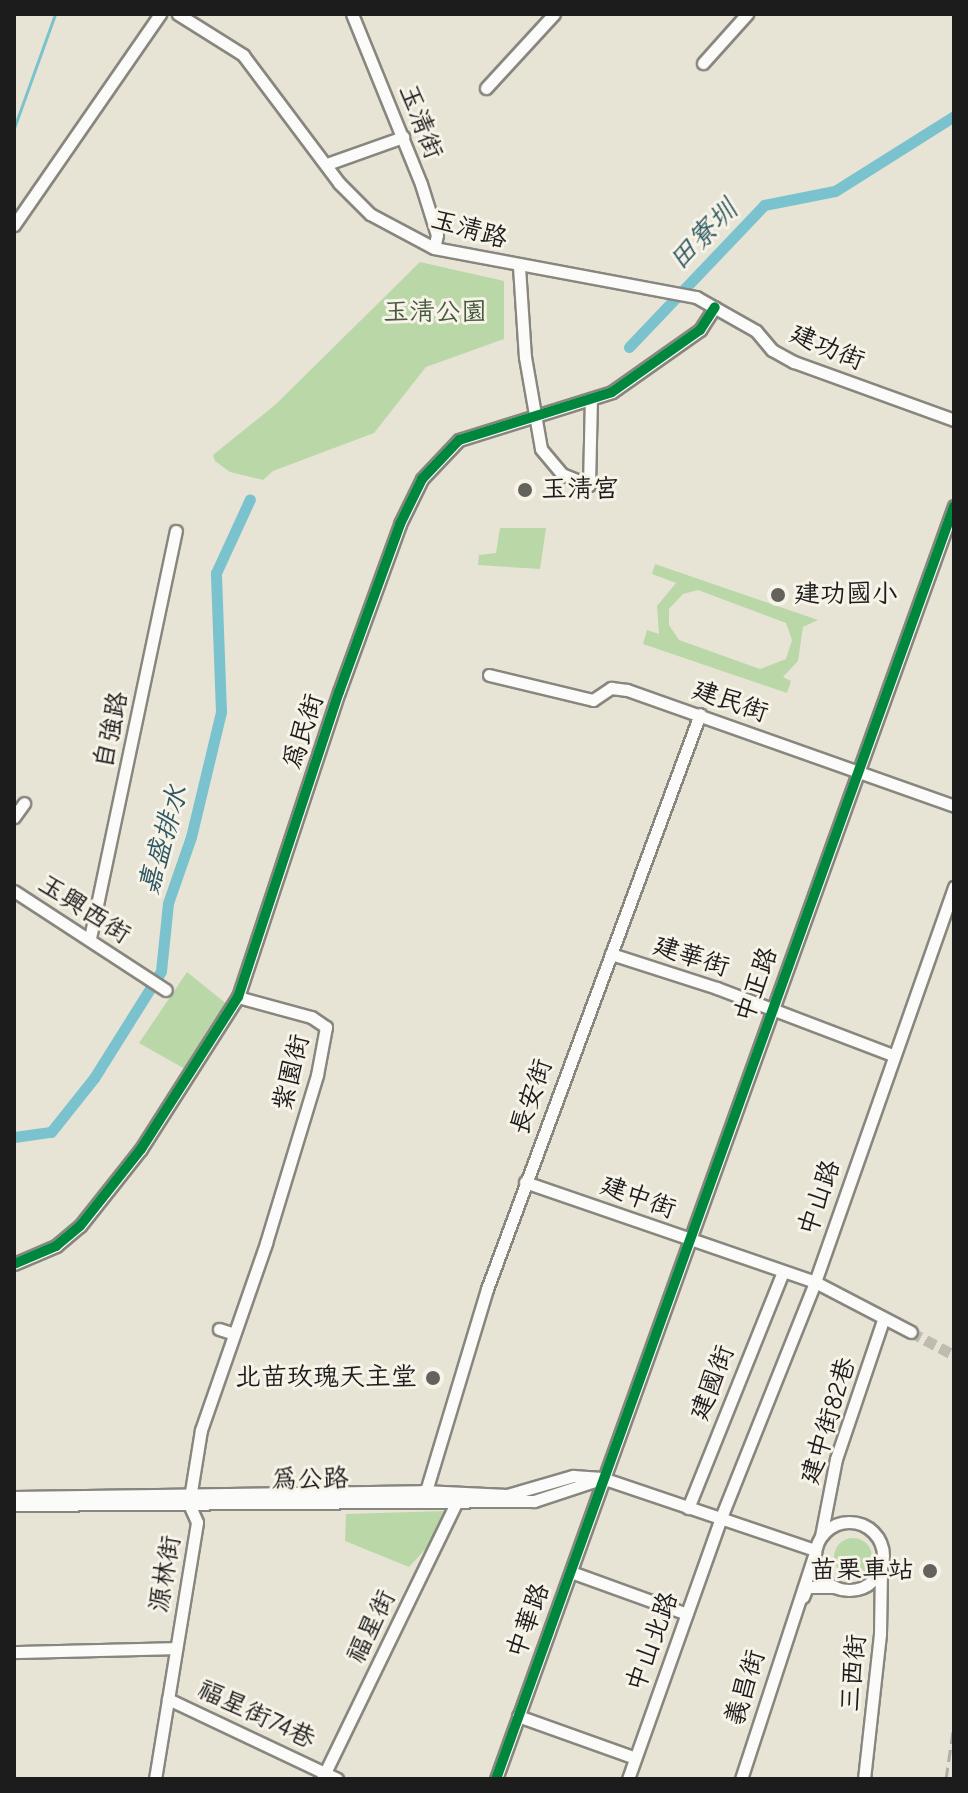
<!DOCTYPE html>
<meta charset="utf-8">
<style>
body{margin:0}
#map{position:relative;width:968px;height:1793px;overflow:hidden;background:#e7e4d5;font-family:"Comic Neue","LXGW WenKai TC",sans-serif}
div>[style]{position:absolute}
.green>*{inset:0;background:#bad8a7}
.round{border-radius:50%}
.stream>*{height:3px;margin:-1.5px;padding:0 1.5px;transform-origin:1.5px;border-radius:1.5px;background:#7ac2ce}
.canal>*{height:11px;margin:-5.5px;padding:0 5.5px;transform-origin:5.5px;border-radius:5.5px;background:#7ac2ce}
.minor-tunnel>*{height:11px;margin-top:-5.5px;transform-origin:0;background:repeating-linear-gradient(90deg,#bebcb0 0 11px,transparent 0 16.5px)}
.roads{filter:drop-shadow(2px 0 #88867f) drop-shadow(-2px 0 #88867f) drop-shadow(0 2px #88867f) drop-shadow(0 -2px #88867f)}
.minor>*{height:11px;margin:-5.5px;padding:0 5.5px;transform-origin:5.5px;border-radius:5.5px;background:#fbfbf9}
.minor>.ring{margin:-5.5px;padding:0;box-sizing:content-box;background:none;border:11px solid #fbfbf9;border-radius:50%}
.rail>*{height:3px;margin-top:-1.5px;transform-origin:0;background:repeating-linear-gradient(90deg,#aeaeab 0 12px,transparent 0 18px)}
.cycleway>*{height:10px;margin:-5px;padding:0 5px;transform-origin:5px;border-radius:5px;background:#00873e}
.dots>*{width:22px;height:22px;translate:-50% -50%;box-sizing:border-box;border:4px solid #f7f3e8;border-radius:50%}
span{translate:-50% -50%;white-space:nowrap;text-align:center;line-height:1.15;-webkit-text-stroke:6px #f7f3e8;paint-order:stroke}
.street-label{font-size:26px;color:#1c1c1c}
.park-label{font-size:26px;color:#475a3f}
.poi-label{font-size:26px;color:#1c1c1c}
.left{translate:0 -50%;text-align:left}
.right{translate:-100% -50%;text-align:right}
.water-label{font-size:28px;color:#2f5962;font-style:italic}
.frame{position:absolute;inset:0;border:16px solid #1c1c1c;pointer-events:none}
</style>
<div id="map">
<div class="green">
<div style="clip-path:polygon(420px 262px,504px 281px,504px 339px,426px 367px,374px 433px,273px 471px,263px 480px,230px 472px,215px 461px,213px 455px,275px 405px)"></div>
<div style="clip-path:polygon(500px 528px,546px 528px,540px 569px,478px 565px,479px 555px,496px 553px)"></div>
<div style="clip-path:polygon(evenodd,655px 564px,818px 620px,803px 627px,798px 661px,783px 677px,791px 681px,787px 693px,643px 644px,647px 630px,659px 634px,657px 606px,676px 583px,652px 574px,655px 564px,698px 590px,786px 623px,792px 640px,786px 659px,760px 669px,679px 640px,669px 625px,669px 609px,683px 594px,698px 590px)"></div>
<div style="clip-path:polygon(187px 972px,228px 1005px,185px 1069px,139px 1043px)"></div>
<div style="clip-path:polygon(446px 1511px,431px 1543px,409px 1567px,345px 1541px,346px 1514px)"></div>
<div class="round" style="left:834px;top:1538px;width:38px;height:38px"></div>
</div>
<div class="stream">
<div style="left:14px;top:128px;width:121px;rotate:-70.2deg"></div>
</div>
<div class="canal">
<div style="left:629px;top:347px;width:196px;rotate:-46.4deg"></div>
<div style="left:764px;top:205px;width:72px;rotate:-11.2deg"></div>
<div style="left:835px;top:191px;width:141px;rotate:-32.2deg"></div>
<div style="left:14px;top:1137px;width:37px;rotate:-8deg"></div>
<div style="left:51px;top:1132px;width:69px;rotate:-51.5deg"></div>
<div style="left:94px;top:1078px;width:126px;rotate:-57.9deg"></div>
<div style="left:161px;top:971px;width:68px;rotate:-84.1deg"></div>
<div style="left:168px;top:903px;width:70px;rotate:-70.8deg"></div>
<div style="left:191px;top:837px;width:129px;rotate:-76.5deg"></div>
<div style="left:221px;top:712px;width:139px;rotate:-92.1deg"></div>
<div style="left:216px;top:573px;width:81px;rotate:-65.3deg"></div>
</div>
<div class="minor-tunnel">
<div style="left:911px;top:1332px;width:49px;rotate:28.1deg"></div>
</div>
<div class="roads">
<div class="minor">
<div style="left:178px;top:14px;width:77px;rotate:32.2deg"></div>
<div style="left:243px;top:55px;width:160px;rotate:53.1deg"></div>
<div style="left:339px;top:183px;width:44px;rotate:45deg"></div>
<div style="left:370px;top:214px;width:72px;rotate:28deg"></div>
<div style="left:434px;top:248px;width:267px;rotate:10.6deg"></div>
<div style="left:696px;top:297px;width:69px;rotate:29.5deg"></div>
<div style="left:756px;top:331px;width:25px;rotate:50deg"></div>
<div style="left:772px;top:350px;width:25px;rotate:29deg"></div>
<div style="left:794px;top:362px;width:170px;rotate:19.9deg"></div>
<div style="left:352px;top:14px;width:183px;rotate:67.9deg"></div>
<div style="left:421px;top:184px;width:53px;rotate:72.6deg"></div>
<div style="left:437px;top:235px;width:13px;rotate:103deg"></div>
<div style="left:703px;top:63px;width:66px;rotate:-48.1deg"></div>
<div style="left:486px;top:88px;width:100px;rotate:-47.4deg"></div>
<div style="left:327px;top:164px;width:81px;rotate:-19.6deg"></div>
<div style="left:14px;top:225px;width:257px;rotate:-55.3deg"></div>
<div style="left:519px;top:267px;width:90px;rotate:86.2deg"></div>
<div style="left:525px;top:357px;width:93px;rotate:80.1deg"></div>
<div style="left:541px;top:449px;width:33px;rotate:50deg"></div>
<div style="left:562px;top:474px;width:29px;rotate:22deg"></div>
<div style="left:589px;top:485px;width:86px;rotate:-88.7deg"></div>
<div style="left:489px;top:675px;width:107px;rotate:13.5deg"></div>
<div style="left:593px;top:700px;width:22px;rotate:-34deg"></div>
<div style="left:611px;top:688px;width:16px;rotate:7deg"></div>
<div style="left:627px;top:690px;width:347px;rotate:19.5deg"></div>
<div style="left:14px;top:817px;width:17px;rotate:-54deg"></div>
<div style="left:14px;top:891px;width:181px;rotate:33.1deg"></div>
<div style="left:90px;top:938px;width:416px;rotate:-78.1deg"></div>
<div style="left:611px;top:954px;width:111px;rotate:17.8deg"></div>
<div style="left:717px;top:988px;width:187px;rotate:20.9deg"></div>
<div style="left:525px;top:1182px;width:307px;rotate:19deg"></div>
<div style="left:815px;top:1282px;width:108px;rotate:27.5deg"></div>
<div style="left:14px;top:1264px;width:46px;rotate:-23.2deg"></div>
<div style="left:56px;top:1246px;width:31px;rotate:-40deg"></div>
<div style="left:80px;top:1226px;width:98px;rotate:-51.6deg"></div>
<div style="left:141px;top:1149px;width:180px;rotate:-57.5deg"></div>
<div style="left:238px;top:997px;width:321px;rotate:-71.7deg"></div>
<div style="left:339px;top:692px;width:179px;rotate:-70deg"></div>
<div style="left:400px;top:524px;width:50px;rotate:-63.9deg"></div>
<div style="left:422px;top:479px;width:54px;rotate:-46.5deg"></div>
<div style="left:459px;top:440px;width:160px;rotate:-17.4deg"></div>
<div style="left:612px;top:392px;width:108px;rotate:-35.2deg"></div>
<div style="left:700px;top:330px;width:27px;rotate:-57deg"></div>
<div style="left:219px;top:1329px;width:13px;rotate:18deg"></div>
<div style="left:14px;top:1497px;width:409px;rotate:-0.8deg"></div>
<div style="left:423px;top:1491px;width:84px;rotate:2.7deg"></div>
<div style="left:507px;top:1495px;width:69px;rotate:-16.1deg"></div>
<div style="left:573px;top:1476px;width:29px;rotate:4deg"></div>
<div style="left:602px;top:1478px;width:225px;rotate:18.7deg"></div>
<div style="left:423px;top:1501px;width:221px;rotate:-73.2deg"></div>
<div style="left:487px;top:1289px;width:613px;rotate:-69.67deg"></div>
<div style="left:14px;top:1505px;width:520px;rotate:-0.44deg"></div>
<div style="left:534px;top:1501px;width:67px;rotate:-18.2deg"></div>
<div style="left:688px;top:1508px;width:252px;rotate:-68.1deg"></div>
<div class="ring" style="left:815px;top:1522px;width:57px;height:57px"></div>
<div style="left:821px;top:1536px;width:78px;rotate:-79deg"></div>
<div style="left:836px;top:1459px;width:147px;rotate:-71.3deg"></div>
<div style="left:571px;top:1572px;width:123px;rotate:19.9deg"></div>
<div style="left:803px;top:1597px;width:11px;rotate:-68deg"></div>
<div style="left:807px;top:1587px;width:28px"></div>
<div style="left:14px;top:1652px;width:161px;rotate:-1.4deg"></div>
<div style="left:168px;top:1699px;width:187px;rotate:25.3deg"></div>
<div style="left:518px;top:1716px;width:124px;rotate:19.7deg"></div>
<div style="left:155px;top:1779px;width:260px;rotate:-80.7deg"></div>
<div style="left:197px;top:1522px;width:20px;rotate:-114deg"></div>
<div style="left:189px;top:1504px;width:75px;rotate:-80.8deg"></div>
<div style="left:201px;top:1430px;width:198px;rotate:-70.8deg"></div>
<div style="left:266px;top:1243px;width:176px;rotate:-73.1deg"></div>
<div style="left:317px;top:1075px;width:49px;rotate:-79.4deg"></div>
<div style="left:326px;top:1027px;width:18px;rotate:-146deg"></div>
<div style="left:311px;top:1017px;width:76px;rotate:-164.7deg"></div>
<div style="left:322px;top:1779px;width:311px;rotate:-64.1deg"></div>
<div style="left:496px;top:1779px;width:1353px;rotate:-70.21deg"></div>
<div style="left:628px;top:1779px;width:275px;rotate:-70.4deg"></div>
<div style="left:720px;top:1520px;width:256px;rotate:-68.2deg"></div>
<div style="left:815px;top:1282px;width:419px;rotate:-70.6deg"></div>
<div style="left:741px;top:1779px;width:236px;rotate:-71.9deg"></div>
<div style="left:864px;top:1779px;width:146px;rotate:-83.7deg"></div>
<div style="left:880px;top:1634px;width:64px;rotate:-89.1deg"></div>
</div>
</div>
<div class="rail">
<div style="left:946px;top:1779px;width:55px;rotate:-81.6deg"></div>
</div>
<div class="cycleway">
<div style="left:14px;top:1264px;width:46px;rotate:-23.2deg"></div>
<div style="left:56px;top:1246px;width:31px;rotate:-40deg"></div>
<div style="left:80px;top:1226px;width:98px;rotate:-51.6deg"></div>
<div style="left:141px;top:1149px;width:180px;rotate:-57.5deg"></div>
<div style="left:238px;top:997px;width:321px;rotate:-71.7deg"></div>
<div style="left:339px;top:692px;width:179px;rotate:-70deg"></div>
<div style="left:400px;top:524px;width:50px;rotate:-63.9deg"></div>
<div style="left:422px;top:479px;width:54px;rotate:-46.5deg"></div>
<div style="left:459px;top:440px;width:160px;rotate:-17.4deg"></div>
<div style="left:612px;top:392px;width:108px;rotate:-35.2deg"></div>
<div style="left:700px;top:330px;width:27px;rotate:-57deg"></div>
<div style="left:496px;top:1779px;width:1353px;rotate:-70.21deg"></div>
</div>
<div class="dots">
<div style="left:525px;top:490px;background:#63625d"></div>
<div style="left:778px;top:595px;background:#63625d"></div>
<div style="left:433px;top:1378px;background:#63625d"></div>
<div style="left:930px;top:1571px;background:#63625d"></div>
</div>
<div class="street-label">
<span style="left:420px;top:122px;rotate:69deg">玉清街</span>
<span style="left:469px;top:230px;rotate:16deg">玉清路</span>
<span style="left:827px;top:348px;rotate:23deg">建功街</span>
<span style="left:730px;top:702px;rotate:19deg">建民街</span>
<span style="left:112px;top:730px;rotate:-78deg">自強路</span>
<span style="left:304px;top:732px;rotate:-72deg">為民街</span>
<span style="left:84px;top:910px;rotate:33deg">玉興西街</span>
<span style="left:691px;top:957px;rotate:18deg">建華街</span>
<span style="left:757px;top:985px;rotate:-70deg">中正路</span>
<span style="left:292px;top:1073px;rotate:-76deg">紫園街</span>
<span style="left:532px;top:1097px;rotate:-71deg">長安街</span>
<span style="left:638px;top:1198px;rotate:20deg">建中街</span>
<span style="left:820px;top:1198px;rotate:-71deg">中山路</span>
<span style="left:713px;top:1383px;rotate:-69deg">建國街</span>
<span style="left:829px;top:1421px;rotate:-73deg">建中街82巷</span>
<span style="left:310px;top:1480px;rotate:-1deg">為公路</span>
<span style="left:166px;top:1574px;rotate:-80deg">源林街</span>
<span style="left:529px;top:1621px;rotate:-70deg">中華路</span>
<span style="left:372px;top:1627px;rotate:-64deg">福星街</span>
<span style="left:653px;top:1642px;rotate:-70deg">中山北路</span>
<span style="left:854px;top:1673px;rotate:-85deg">三西街</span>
<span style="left:746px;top:1688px;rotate:-73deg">義昌街</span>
<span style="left:256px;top:1715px;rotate:25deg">福星街74巷</span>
</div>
<div class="park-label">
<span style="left:435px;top:313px">玉清公園</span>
</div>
<div class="poi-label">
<span class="left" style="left:541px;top:490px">玉清宮</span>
<span class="left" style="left:794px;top:595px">建功國小</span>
<span class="right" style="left:417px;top:1378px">北苗玫瑰天主堂</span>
<span class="right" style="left:914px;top:1571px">苗栗車站</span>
</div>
<div class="water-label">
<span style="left:703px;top:235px;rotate:-46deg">田寮圳</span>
<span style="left:163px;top:840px;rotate:-74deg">嘉盛排水</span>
</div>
<div class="frame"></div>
</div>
